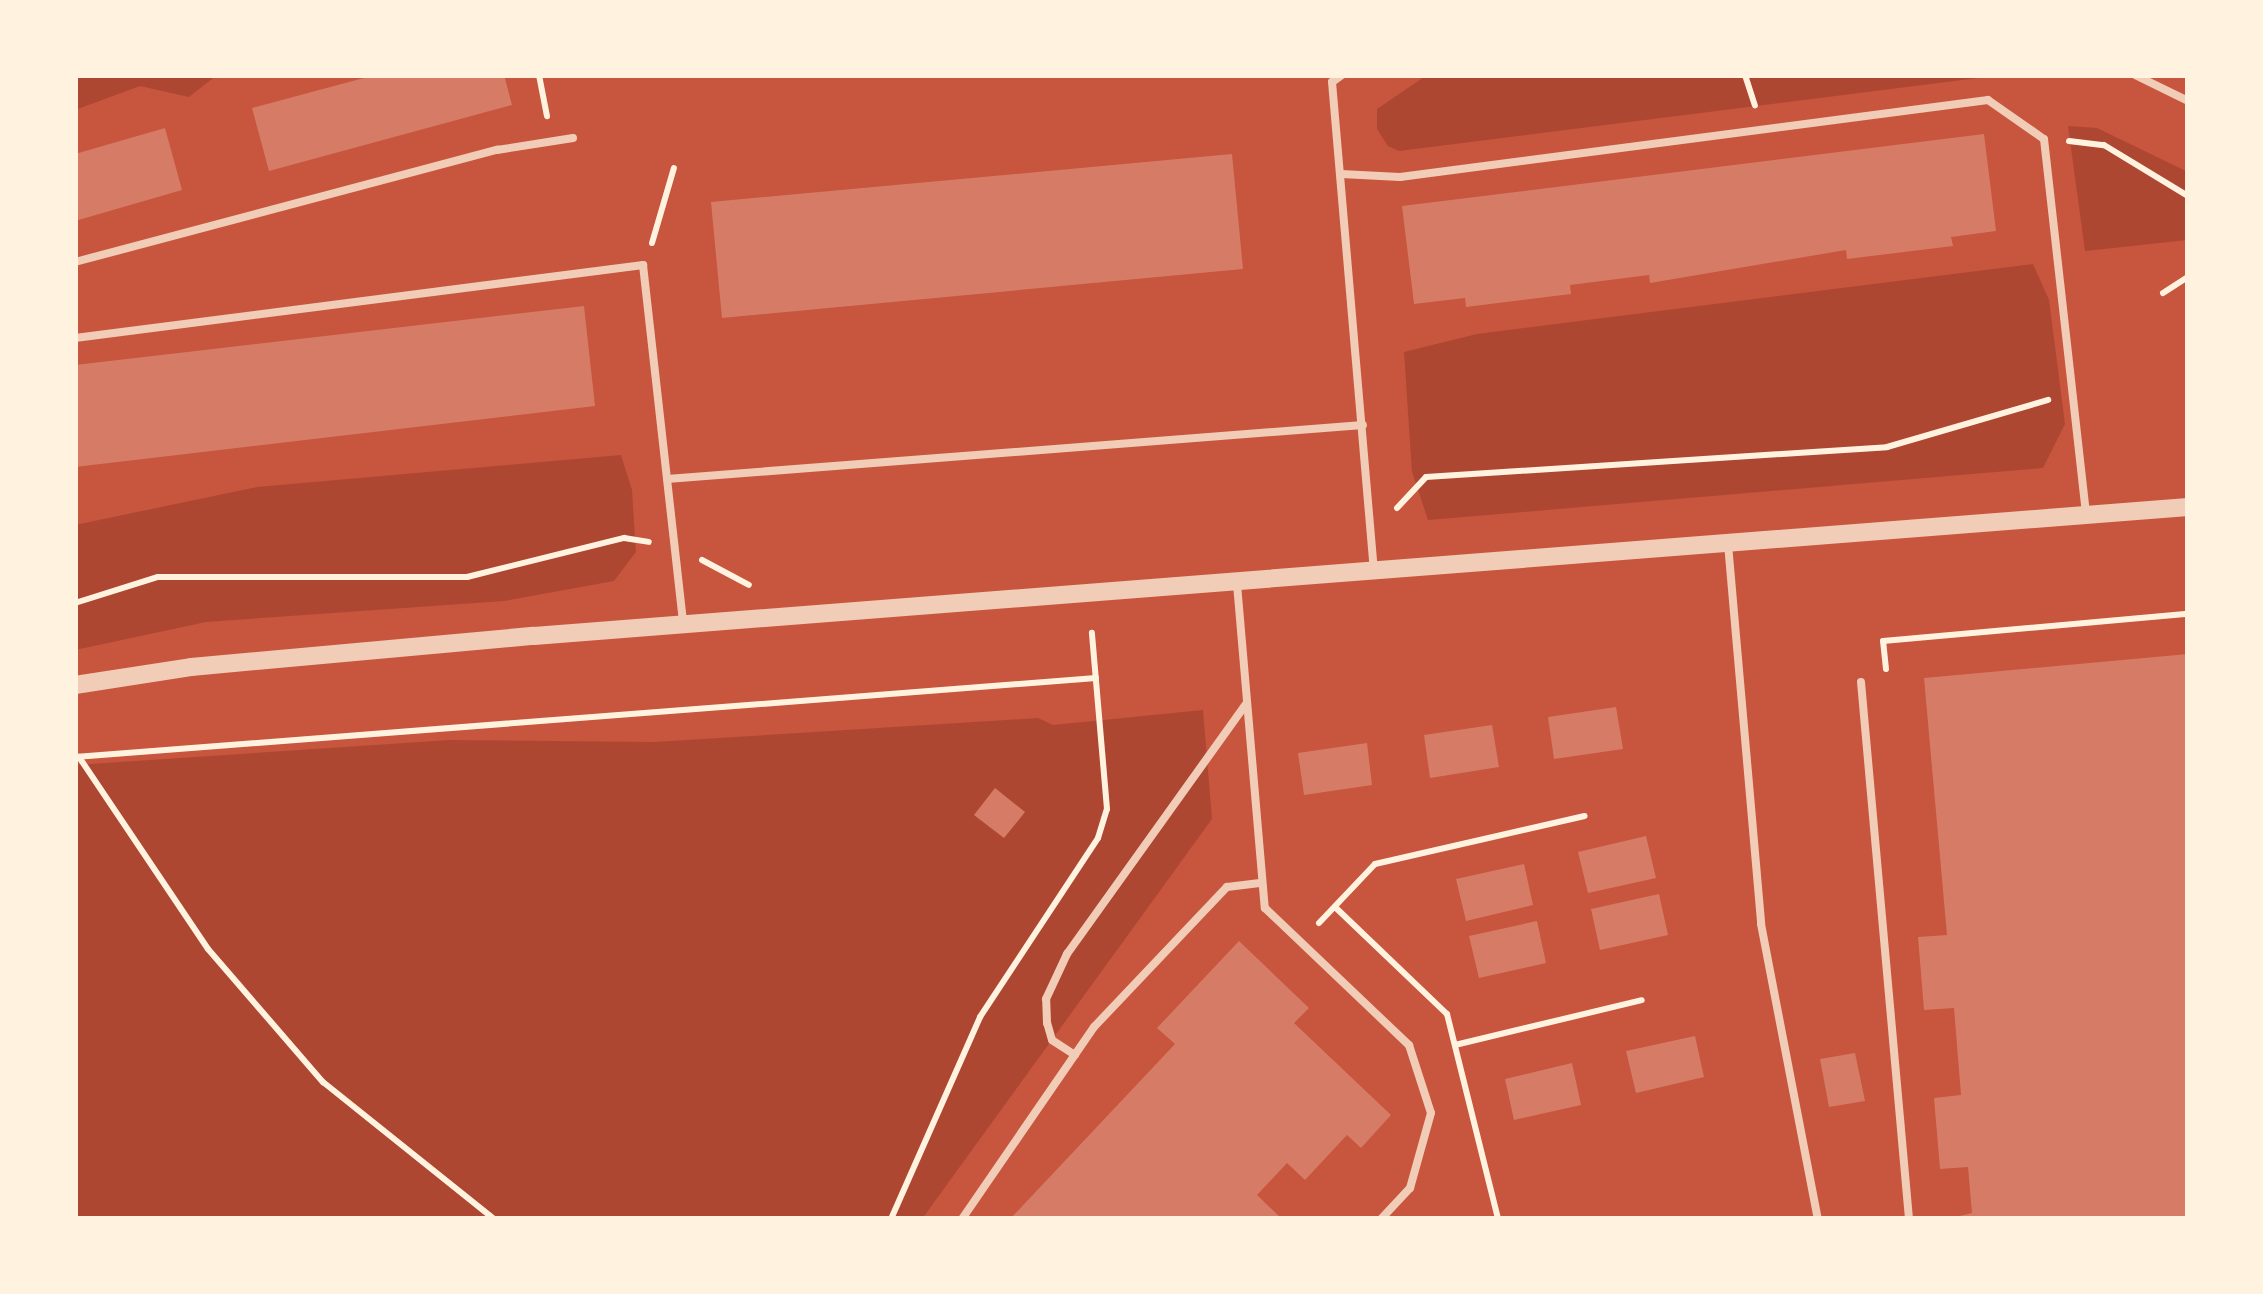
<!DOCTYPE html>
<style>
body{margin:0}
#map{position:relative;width:2263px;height:1294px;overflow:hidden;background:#c8553d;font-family:"Open Sans",sans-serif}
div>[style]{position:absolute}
.green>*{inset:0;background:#ae4732}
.building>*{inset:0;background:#d67c66}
.path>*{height:6px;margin:-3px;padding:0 3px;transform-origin:3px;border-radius:3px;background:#fff3e0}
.service>*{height:8px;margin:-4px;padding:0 4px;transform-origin:4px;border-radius:4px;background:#f1ccb7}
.tertiary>*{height:18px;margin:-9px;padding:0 9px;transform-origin:9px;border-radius:9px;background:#f1ccb7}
span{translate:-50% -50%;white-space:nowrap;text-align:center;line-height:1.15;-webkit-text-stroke:9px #fff3e0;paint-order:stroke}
.frame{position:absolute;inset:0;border:78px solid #fff3e0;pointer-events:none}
</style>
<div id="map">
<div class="green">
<div style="clip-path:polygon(75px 75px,217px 75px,189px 97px,140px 86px,75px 110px)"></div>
<div style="clip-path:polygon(1427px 75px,1472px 78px,1986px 77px,1399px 151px,1388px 146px,1377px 129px,1377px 109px)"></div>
<div style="clip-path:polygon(2068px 126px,2097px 128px,2188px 172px,2188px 240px,2085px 251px)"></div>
<div style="clip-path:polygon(2033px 264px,2049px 300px,2065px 424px,2043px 468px,1428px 520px,1412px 472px,1404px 352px,1477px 334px)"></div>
<div style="clip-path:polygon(621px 455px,632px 490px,636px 552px,614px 581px,504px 601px,206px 622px,75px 650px,75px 525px,257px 487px)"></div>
<div style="clip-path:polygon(1203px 710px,1212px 819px,922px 1219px,75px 1219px,75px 765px,450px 740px,654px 742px,1038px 718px,1053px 725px)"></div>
</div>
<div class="building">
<div style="clip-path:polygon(375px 75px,504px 75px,512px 105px,269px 171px,252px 108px)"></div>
<div style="clip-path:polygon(165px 128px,182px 190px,75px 221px,75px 154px)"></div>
<div style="clip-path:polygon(1984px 134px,1996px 231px,1951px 237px,1953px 246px,1847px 259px,1846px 250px,1650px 283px,1649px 275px,1570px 285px,1571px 294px,1466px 307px,1465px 298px,1414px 304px,1402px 206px)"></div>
<div style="clip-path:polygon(1232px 154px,1243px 269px,722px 318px,711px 202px)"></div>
<div style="clip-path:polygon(584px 306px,595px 406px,75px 467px,75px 365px)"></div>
<div style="clip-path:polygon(2188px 654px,2188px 1219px,1947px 1219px,1972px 1213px,1968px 1167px,1940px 1169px,1934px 1098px,1961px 1095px,1954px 1008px,1924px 1010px,1918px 937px,1947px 935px,1924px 678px)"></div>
<div style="clip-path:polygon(1616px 707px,1623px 749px,1554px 759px,1548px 717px)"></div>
<div style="clip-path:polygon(1492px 725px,1499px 767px,1430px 778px,1424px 735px)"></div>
<div style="clip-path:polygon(1367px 743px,1372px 785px,1304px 795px,1298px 753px)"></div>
<div style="clip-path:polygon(995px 788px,1025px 812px,1004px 838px,974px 815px)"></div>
<div style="clip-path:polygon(1646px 836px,1656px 878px,1588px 893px,1578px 852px)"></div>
<div style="clip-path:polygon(1524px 864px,1533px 905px,1466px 921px,1456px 879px)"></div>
<div style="clip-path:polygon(1659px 894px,1668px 935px,1600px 950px,1591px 909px)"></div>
<div style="clip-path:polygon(1537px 921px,1546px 963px,1479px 978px,1469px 936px)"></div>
<div style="clip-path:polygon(1239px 941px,1309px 1008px,1294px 1023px,1391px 1115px,1361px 1148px,1347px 1135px,1305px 1180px,1287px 1163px,1257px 1195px,1282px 1219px,1010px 1219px,1175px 1044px,1157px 1028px)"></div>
<div style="clip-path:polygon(1695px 1036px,1704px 1077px,1636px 1093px,1626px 1051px)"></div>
<div style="clip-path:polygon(1855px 1053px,1865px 1101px,1829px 1107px,1820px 1059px)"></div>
<div style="clip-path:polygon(1572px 1063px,1581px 1105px,1514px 1120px,1505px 1079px)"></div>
</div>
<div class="path">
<div style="left:539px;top:75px;width:42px;rotate:79deg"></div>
<div style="left:1482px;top:75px;width:2px"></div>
<div style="left:1745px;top:75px;width:32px;rotate:72deg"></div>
<div style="left:2069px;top:141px;width:35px;rotate:7deg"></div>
<div style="left:2104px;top:145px;width:98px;rotate:31.3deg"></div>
<div style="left:652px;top:243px;width:78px;rotate:-73.7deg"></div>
<div style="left:2163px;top:293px;width:30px;rotate:-33deg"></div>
<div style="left:1397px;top:508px;width:42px;rotate:-46.9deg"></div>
<div style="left:1426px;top:477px;width:462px;rotate:-3.7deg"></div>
<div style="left:1887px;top:447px;width:168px;rotate:-16.3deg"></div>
<div style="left:702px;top:560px;width:53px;rotate:28deg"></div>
<div style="left:75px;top:603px;width:87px;rotate:-17.4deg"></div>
<div style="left:158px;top:577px;width:309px"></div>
<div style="left:467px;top:577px;width:162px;rotate:-14deg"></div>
<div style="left:624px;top:538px;width:25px;rotate:9deg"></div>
<div style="left:1886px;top:669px;width:28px;rotate:-96deg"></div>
<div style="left:1883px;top:641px;width:306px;rotate:-5.1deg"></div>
<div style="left:75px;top:757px;width:1024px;rotate:-4.42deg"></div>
<div style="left:79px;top:757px;width:231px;rotate:56.1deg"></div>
<div style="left:208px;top:949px;width:176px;rotate:49.2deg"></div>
<div style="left:323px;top:1082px;width:219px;rotate:38.7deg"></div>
<div style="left:1335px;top:907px;width:155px;rotate:43.7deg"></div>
<div style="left:1447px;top:1014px;width:211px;rotate:76deg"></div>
<div style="left:1319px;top:923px;width:81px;rotate:-46.5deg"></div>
<div style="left:1375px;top:864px;width:215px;rotate:-12.9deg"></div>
<div style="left:1455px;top:1045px;width:192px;rotate:-13.5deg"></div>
<div style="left:891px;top:1219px;width:221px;rotate:-66.2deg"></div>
<div style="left:980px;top:1017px;width:214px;rotate:-56.6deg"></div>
<div style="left:1098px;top:838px;width:30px;rotate:-73deg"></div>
<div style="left:1107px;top:809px;width:177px;rotate:-94.9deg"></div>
</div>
<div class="service">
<div style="left:1342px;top:75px;width:12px;rotate:145deg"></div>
<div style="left:1332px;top:82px;width:488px;rotate:85.1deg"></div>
<div style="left:2135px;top:75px;width:59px;rotate:26.1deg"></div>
<div style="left:1341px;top:174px;width:59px;rotate:2.9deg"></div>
<div style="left:1400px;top:177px;width:593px;rotate:-7.46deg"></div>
<div style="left:1988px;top:100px;width:68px;rotate:34.9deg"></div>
<div style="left:2044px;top:139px;width:375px;rotate:83.6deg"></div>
<div style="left:75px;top:262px;width:437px;rotate:-14.9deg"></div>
<div style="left:497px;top:150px;width:77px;rotate:-9deg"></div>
<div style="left:75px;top:338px;width:573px;rotate:-7.32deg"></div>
<div style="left:643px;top:265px;width:358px;rotate:83.6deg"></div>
<div style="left:667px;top:479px;width:698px;rotate:-4.44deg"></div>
<div style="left:1728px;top:544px;width:381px;rotate:85deg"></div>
<div style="left:1761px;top:924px;width:300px;rotate:79.1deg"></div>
<div style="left:1237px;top:584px;width:325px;rotate:85.1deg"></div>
<div style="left:1265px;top:908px;width:199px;rotate:43.6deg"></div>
<div style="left:1409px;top:1045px;width:71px;rotate:72.1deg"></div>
<div style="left:1431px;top:1113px;width:78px;rotate:105.6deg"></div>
<div style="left:1410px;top:1188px;width:42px;rotate:133.1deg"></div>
<div style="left:1861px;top:682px;width:539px;rotate:84.89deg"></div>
<div style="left:1075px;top:1055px;width:27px;rotate:-147deg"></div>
<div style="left:1052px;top:1040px;width:18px;rotate:-106deg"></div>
<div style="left:1047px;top:1023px;width:24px;rotate:-92deg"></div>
<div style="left:1046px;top:999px;width:50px;rotate:-65deg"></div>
<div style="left:1067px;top:954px;width:307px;rotate:-54.4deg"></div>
<div style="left:962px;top:1219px;width:233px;rotate:-55.5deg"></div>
<div style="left:1094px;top:1027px;width:193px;rotate:-46.5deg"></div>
<div style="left:1227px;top:887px;width:35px;rotate:-7deg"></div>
</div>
<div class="tertiary">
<div style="left:75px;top:685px;width:117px;rotate:-8.8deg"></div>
<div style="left:191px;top:667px;width:344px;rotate:-5.2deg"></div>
<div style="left:534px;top:636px;width:1659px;rotate:-4.46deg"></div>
</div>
<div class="frame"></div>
</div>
